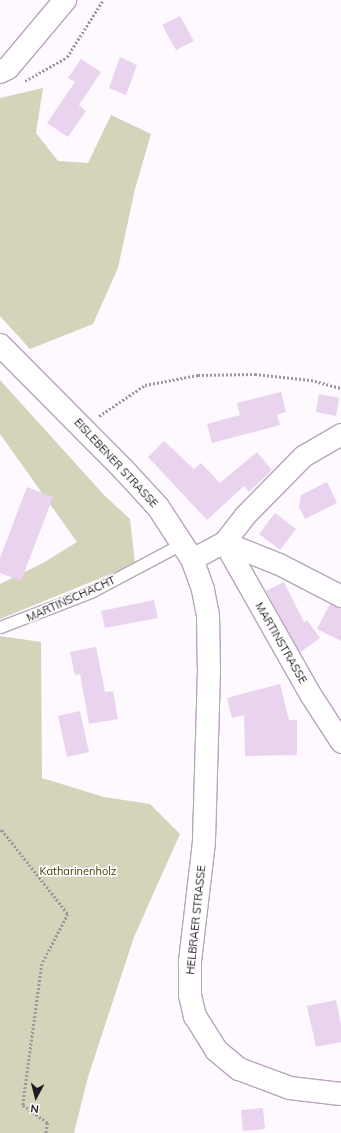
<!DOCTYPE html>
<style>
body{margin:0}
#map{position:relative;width:341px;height:1133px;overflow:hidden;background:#fdf9fe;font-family:Mulish,sans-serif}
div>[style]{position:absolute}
.green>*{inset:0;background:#d3d4b9}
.building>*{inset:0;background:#ead3ef}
.path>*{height:2.5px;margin-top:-1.25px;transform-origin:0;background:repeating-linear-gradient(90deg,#9d979e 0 2px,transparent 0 4px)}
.roads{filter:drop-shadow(1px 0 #b8a5bc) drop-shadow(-1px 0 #b8a5bc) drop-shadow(0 1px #b8a5bc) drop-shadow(0 -1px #b8a5bc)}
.service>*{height:11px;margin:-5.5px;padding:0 5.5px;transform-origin:5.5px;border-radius:5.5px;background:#fff}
.minor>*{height:21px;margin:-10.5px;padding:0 10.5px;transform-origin:10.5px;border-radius:10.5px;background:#fff}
.tertiary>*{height:22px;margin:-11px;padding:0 11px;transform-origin:11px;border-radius:11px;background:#fff}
.secondary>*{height:22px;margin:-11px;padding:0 11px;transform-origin:11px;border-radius:11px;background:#fff}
span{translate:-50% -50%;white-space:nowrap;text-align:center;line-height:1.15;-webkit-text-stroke:3px #fff;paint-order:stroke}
.street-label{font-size:11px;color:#201921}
.park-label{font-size:11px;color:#3d3e02}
.north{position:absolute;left:16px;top:1077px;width:40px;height:40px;-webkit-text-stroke:3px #fff;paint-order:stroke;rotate:187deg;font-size:11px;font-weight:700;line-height:16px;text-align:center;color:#201921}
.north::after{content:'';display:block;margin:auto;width:14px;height:18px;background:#201921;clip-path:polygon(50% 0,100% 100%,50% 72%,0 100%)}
</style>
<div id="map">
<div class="green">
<div style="clip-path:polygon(43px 88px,36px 133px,58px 161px,88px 163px,111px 115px,151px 134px,135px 189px,118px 268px,93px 324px,30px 349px,0 316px,0 98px)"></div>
<div style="clip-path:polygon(0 380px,104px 495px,130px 519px,135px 564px,0 619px,0 584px,43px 563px,77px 542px,0 434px)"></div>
<div style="clip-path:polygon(0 636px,41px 642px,42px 778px,104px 797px,150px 804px,180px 834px,134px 937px,88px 1077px,74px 1133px,0 1133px)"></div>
</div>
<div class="building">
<div style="clip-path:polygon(180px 16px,194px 41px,176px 50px,162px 25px)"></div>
<div style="clip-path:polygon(120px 57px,137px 65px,126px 95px,109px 88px)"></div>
<div style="clip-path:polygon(81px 59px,101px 72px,79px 105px,86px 111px,68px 137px,47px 123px,75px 82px,68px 78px)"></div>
<div style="clip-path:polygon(281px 392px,286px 412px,277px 415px,280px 425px,212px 443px,207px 424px,240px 415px,237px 403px)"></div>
<div style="clip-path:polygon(319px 394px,339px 398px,336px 416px,316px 412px)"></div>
<div style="clip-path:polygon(164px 441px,194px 469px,201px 463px,220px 483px,257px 452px,272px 470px,249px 492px,244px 486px,207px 520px,148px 457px)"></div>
<div style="clip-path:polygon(327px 482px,337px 503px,305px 519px,299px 507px,301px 495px)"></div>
<div style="clip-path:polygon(27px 487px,53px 497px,21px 581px,0 573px,0 558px)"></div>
<div style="clip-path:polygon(275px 513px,296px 529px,280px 550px,259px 534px)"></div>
<div style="clip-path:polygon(284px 582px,304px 622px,307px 620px,320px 638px,302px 651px,299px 651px,266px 591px)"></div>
<div style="clip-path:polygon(154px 600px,158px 618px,105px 628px,101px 611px)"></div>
<div style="clip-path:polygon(330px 604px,341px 609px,341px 641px,317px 629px)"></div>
<div style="clip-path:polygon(96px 647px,105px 692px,113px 691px,118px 719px,89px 724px,80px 674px,75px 675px,70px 652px)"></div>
<div style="clip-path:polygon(280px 684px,289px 720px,297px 720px,297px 755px,245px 756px,244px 715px,232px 718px,227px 698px)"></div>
<div style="clip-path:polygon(80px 711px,89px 752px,67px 757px,58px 716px)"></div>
<div style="clip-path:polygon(336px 1000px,341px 1024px,341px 1042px,316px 1047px,307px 1006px)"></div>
<div style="clip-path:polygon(263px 1108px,265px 1129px,243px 1131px,241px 1110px)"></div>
</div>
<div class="path">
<div style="left:25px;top:81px;width:48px;rotate:-29.7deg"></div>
<div style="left:67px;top:57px;width:67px;rotate:-57.7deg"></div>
<div style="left:99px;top:416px;width:55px;rotate:-34deg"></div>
<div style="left:145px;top:385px;width:54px;rotate:-10.7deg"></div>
<div style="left:198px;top:375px;width:57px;rotate:-1deg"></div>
<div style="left:255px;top:374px;width:56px;rotate:6.1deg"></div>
<div style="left:311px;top:380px;width:31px;rotate:15deg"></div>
<div style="left:0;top:831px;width:2px;rotate:-27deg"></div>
<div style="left:2px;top:830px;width:107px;rotate:51.8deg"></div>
<div style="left:68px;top:914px;width:56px;rotate:117.5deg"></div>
<div style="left:42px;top:964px;width:142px;rotate:97.7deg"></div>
<div style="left:23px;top:1105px;width:31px;rotate:36deg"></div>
<div style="left:48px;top:1123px;width:10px;rotate:101deg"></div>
</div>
<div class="roads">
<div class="service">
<div style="left:0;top:627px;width:97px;rotate:-21deg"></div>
<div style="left:91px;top:592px;width:104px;rotate:-28deg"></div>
</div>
<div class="minor">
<div style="left:224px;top:542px;width:175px;rotate:60.5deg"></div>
<div style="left:310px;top:694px;width:57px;rotate:57.1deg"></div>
<div style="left:224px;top:542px;width:59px;rotate:21.8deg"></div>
<div style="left:279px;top:564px;width:70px;rotate:27.3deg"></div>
<div style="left:192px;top:559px;width:36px;rotate:-28deg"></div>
<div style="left:224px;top:542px;width:34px;rotate:-52deg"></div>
<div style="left:245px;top:515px;width:83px;rotate:-45.5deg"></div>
<div style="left:303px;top:456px;width:44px;rotate:-30.1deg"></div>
</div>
<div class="tertiary">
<div style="left:0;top:72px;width:9px;rotate:-27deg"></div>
<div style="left:8px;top:68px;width:89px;rotate:-50deg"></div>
</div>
<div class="secondary">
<div style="left:0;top:345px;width:176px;rotate:45.2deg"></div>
<div style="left:124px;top:470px;width:50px;rotate:47.4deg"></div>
<div style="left:158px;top:507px;width:62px;rotate:56.8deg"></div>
<div style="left:192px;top:559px;width:33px;rotate:70deg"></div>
<div style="left:203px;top:590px;width:26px;rotate:79deg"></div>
<div style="left:208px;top:616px;width:55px;rotate:89deg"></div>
<div style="left:209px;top:671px;width:171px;rotate:91.7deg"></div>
<div style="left:204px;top:842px;width:121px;rotate:96.7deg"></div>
<div style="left:190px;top:962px;width:33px;rotate:90deg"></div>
<div style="left:190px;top:995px;width:22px;rotate:77deg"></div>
<div style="left:195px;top:1016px;width:40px;rotate:58deg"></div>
<div style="left:216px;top:1050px;width:30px;rotate:40deg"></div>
<div style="left:239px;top:1069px;width:54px;rotate:20.4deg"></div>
<div style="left:290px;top:1088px;width:51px;rotate:6.7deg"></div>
</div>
</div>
<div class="street-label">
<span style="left:116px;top:463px;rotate:47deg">EISLEBENER STRASSE</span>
<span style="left:71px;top:599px;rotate:-24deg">MARTINSCHACHT</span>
<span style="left:281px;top:643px;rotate:60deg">MARTINSTRASSE</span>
<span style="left:196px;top:920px;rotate:-84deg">HELBRAER STRASSE</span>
</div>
<div class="park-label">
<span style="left:78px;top:871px">Katharinenholz</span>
</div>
<div class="north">N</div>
</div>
